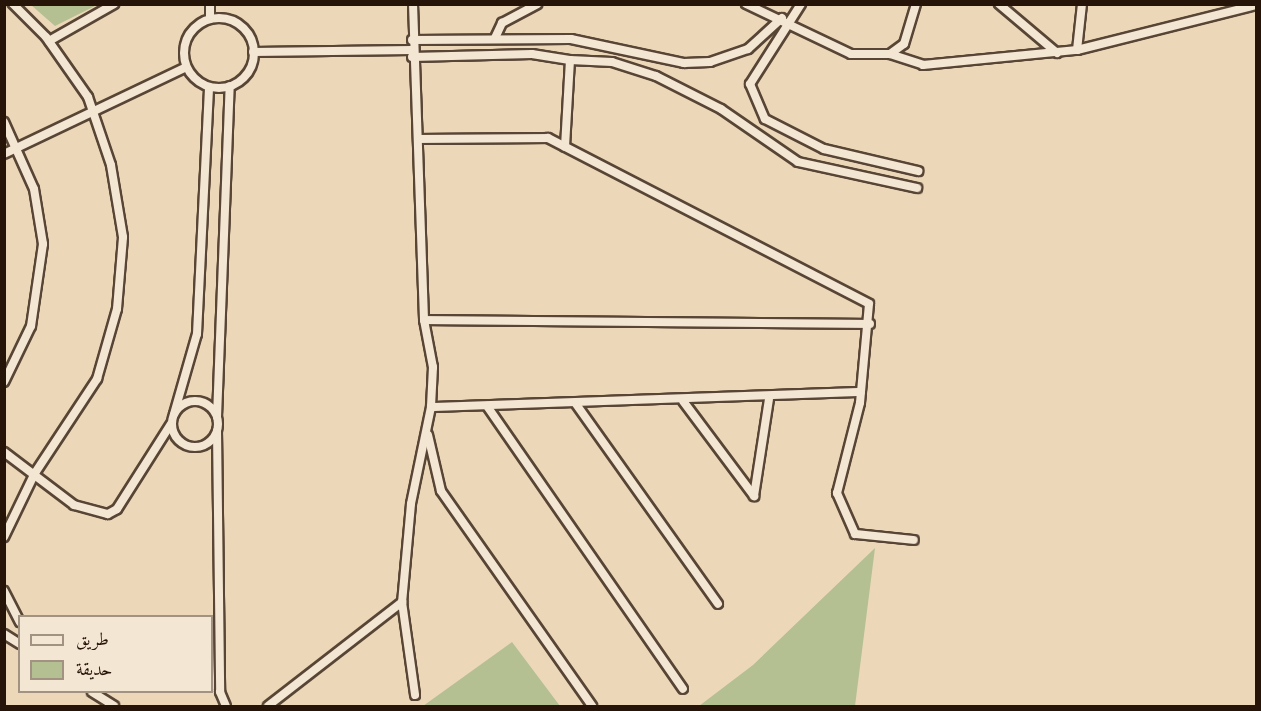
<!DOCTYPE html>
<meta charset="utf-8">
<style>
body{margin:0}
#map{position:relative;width:1261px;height:711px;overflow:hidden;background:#ecd8b9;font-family:"EB Garamond",Amiri,serif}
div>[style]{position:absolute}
.green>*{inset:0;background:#b4bf92}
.roads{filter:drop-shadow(2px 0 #584535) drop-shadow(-2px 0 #584535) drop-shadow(0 2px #584535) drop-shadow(0 -2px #584535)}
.minor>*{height:8px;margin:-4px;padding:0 4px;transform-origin:4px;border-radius:4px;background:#f3e6d2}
.minor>.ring{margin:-4px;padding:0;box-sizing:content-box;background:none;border:8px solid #f3e6d2;border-radius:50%}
span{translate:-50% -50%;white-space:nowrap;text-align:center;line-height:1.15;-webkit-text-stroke:4.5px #f3e6d2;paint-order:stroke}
.frame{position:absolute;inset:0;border:6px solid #271409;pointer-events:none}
.legend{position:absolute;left:18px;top:615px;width:195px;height:78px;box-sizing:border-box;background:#f3e6d2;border:2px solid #a19282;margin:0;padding:8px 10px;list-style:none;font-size:18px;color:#271409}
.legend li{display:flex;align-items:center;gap:12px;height:30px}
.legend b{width:30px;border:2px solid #a19282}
</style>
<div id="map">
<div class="green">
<div style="clip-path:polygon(31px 5px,97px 5px,55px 26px)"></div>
<div style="clip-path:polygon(875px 548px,855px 706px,699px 706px,753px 665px)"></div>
<div style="clip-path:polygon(512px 642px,560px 706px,423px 706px)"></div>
</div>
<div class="roads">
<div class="minor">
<div style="left:413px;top:4px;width:316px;rotate:88deg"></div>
<div style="left:424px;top:320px;width:48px;rotate:79.2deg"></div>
<div style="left:433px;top:367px;width:40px;rotate:92.9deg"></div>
<div style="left:431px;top:407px;width:99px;rotate:101.7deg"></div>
<div style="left:411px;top:504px;width:98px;rotate:95.2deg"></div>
<div style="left:402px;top:602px;width:94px;rotate:82deg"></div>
<div style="left:746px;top:4px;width:116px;rotate:25.5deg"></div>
<div style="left:851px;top:54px;width:39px"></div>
<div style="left:890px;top:54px;width:35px;rotate:18deg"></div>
<div style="left:923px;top:65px;width:155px;rotate:-5.6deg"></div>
<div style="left:1077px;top:50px;width:185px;rotate:-14.1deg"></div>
<div style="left:801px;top:4px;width:95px;rotate:122.5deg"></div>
<div style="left:750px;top:84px;width:38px;rotate:67deg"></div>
<div style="left:765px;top:119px;width:66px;rotate:27deg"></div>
<div style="left:824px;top:149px;width:97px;rotate:13.2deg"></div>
<div style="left:999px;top:4px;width:76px;rotate:40.2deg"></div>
<div class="ring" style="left:184px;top:18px;width:62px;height:62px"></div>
<div style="left:210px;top:19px;width:15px;rotate:-90deg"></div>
<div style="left:495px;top:38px;width:17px;rotate:-65deg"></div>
<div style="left:502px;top:23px;width:40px;rotate:-28deg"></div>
<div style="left:412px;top:40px;width:159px;rotate:-0.4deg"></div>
<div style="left:571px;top:39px;width:116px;rotate:12deg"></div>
<div style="left:684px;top:63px;width:26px;rotate:-2deg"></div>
<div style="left:710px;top:62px;width:40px;rotate:-18.9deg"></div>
<div style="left:748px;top:49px;width:46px;rotate:-42.4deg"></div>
<div style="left:49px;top:41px;width:75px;rotate:-29.6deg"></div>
<div style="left:1077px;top:50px;width:46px;rotate:-83.8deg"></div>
<div style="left:253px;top:52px;width:159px;rotate:-0.7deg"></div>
<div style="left:890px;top:54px;width:17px;rotate:-36deg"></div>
<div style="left:904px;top:44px;width:42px;rotate:-73.3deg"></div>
<div style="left:412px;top:57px;width:120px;rotate:-1.4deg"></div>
<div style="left:532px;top:54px;width:38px;rotate:9deg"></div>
<div style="left:570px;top:60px;width:87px;rotate:93.3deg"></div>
<div style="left:570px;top:60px;width:42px;rotate:2.7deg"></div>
<div style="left:612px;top:62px;width:46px;rotate:17.7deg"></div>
<div style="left:656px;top:76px;width:73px;rotate:26.9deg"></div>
<div style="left:721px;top:109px;width:93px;rotate:34.5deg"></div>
<div style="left:798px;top:162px;width:122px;rotate:12.3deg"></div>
<div style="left:4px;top:122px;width:73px;rotate:65.9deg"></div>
<div style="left:34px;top:189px;width:56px;rotate:80.7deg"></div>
<div style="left:43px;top:244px;width:83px;rotate:98.3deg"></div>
<div style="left:31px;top:326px;width:62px;rotate:115.7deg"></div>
<div style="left:420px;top:139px;width:128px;rotate:-0.4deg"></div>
<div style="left:548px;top:138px;width:361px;rotate:27.3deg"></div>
<div style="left:869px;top:304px;width:99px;rotate:95.2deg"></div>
<div style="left:860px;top:403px;width:93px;rotate:104.3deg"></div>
<div style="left:837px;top:493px;width:45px;rotate:66.3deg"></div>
<div style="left:855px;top:534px;width:59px;rotate:5.8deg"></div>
<div style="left:4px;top:154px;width:202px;rotate:-25.5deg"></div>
<div style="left:424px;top:320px;width:446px;rotate:0.5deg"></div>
<div class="ring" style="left:172px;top:401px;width:38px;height:38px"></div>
<div style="left:683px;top:401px;width:119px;rotate:53.2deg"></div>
<div style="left:576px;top:404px;width:245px;rotate:54.6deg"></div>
<div style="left:487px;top:406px;width:344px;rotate:55.3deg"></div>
<div style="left:431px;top:407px;width:430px;rotate:-2deg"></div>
<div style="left:174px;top:414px;width:83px;rotate:-74deg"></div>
<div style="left:197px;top:334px;width:247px;rotate:-87.2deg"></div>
<div style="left:217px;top:417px;width:331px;rotate:-87.8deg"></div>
<div style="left:217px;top:431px;width:261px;rotate:89.3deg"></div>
<div style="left:220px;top:692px;width:15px;rotate:67deg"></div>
<div style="left:428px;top:435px;width:57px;rotate:76.9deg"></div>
<div style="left:441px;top:491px;width:263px;rotate:54.9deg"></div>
<div style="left:4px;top:452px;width:88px;rotate:37.1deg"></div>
<div style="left:74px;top:505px;width:35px;rotate:15deg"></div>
<div style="left:108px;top:514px;width:10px;rotate:-29deg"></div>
<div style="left:117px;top:509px;width:101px;rotate:-57.6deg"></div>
<div style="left:754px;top:496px;width:98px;rotate:-81.2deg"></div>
<div style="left:4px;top:537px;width:71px;rotate:-64.2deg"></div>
<div style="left:35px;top:473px;width:113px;rotate:-56.6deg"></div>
<div style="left:97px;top:379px;width:73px;rotate:-74.1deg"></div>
<div style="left:117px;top:309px;width:72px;rotate:-85.2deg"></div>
<div style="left:123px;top:237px;width:73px;rotate:-99.5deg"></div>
<div style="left:111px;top:165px;width:72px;rotate:-108.7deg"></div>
<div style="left:88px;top:97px;width:73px;rotate:-125deg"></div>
<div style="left:46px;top:37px;width:47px;rotate:-135deg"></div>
<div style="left:4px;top:591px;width:35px;rotate:63deg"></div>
<div style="left:4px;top:634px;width:19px;rotate:32deg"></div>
<div style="left:92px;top:692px;width:26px;rotate:32deg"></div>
<div style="left:268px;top:706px;width:170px;rotate:-37.8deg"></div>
</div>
</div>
<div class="frame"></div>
<ul class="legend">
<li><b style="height:8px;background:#f3e6d2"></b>طريق</li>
<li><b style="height:16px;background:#b4bf92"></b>حديقة</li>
</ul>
</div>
